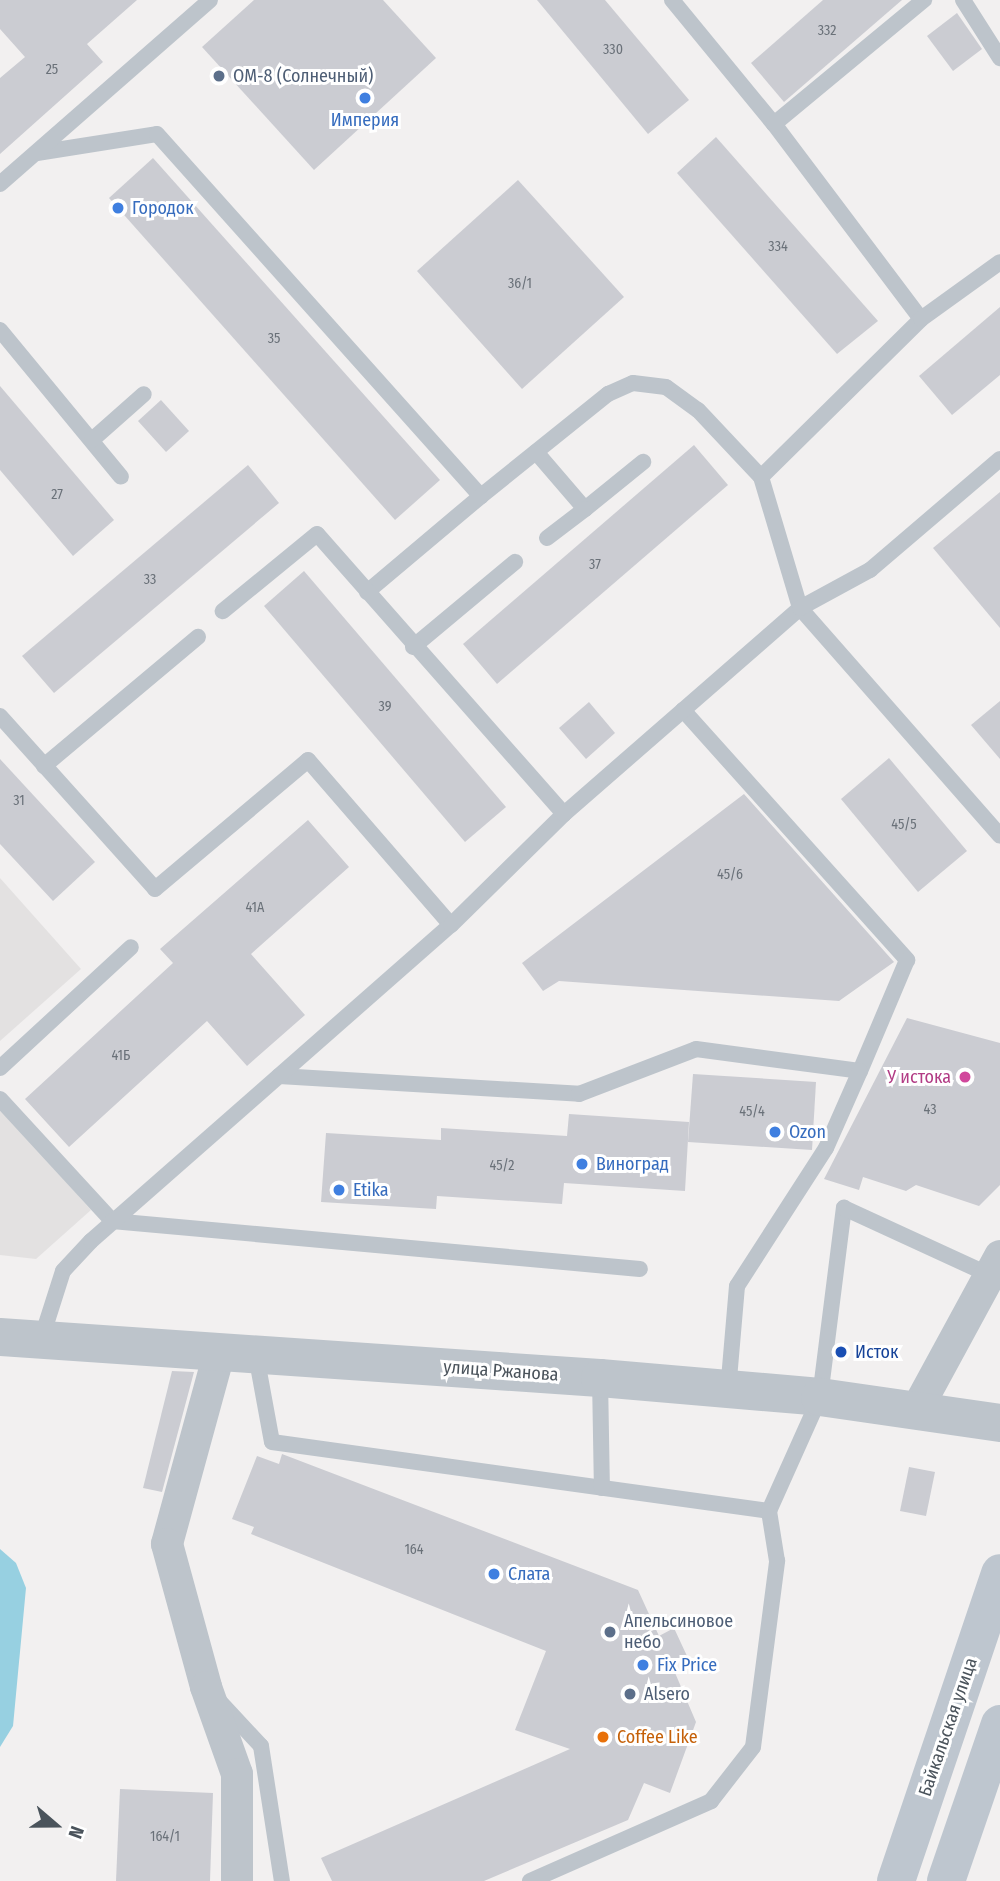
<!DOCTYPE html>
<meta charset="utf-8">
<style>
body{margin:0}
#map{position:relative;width:1000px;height:1881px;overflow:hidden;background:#f2f0f0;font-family:"Fira Sans Condensed",sans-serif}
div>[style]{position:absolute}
.education>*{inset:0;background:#e3e1e1}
.water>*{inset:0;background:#97d0e1}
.building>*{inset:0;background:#cbccd2}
.service>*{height:16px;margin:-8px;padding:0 8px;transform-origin:8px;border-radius:8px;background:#bdc4cb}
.minor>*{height:32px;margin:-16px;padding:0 16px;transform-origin:16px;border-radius:16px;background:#bdc4cb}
.tertiary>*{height:38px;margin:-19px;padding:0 19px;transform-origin:19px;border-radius:19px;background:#bdc4cb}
.secondary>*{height:38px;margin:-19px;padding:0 19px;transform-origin:19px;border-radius:19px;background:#bec6cf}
.dots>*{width:19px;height:19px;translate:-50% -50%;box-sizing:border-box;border:4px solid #fff;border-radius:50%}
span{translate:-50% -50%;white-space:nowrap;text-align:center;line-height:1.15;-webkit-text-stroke:6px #fff;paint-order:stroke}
.number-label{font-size:14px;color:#6a7179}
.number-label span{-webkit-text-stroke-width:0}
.service-label{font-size:18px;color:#4e5e75}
.left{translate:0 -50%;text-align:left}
.shop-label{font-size:18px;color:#366cbe}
.hotel-label{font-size:18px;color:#b23c85}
.right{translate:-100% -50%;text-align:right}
.transit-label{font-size:18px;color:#164399}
.street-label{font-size:18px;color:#4a535b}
.food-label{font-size:18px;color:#c56008}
.north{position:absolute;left:21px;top:1790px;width:70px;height:70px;-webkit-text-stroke:5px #fff;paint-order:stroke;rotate:110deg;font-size:19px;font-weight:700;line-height:28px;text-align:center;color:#4a535b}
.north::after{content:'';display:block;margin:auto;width:24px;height:32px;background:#4a535b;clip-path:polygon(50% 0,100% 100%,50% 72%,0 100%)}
</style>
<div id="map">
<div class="education">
<div style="clip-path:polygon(0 878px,81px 969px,0 1041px)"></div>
<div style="clip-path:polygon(0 1108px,91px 1210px,36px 1259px,0 1255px)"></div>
</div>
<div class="water">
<div style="clip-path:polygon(0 1549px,16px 1563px,26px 1588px,13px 1726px,0 1747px)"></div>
</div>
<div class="building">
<div style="clip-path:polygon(0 0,137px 0,87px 44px,103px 62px,0 154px,0 78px,25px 57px,0 29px)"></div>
<div style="clip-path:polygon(254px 0,383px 0,436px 58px,314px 170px,202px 47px)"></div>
<div style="clip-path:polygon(537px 0,605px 0,689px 100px,648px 134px)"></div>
<div style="clip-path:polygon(823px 0,902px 0,784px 102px,751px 63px)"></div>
<div style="clip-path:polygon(957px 13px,982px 49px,953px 71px,927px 36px)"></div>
<div style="clip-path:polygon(716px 137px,878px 321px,837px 354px,677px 173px)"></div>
<div style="clip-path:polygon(153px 158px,440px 480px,395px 520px,109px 198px)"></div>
<div style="clip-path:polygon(518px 180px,624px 297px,522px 389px,417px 271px)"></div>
<div style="clip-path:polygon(1000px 307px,1000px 375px,952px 415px,919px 376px)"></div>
<div style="clip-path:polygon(0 386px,114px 520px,73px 556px,0 470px)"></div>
<div style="clip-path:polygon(161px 400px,189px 431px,166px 452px,138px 421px)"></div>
<div style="clip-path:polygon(694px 445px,728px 485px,497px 684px,463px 644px)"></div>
<div style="clip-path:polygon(248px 465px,279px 503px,54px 693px,22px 656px)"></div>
<div style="clip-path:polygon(1000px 492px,1000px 628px,933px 548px)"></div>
<div style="clip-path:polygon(304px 571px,506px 807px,465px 842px,264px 606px)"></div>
<div style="clip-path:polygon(1000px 701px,1000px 759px,971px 725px)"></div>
<div style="clip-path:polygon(589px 702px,615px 733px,586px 759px,559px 728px)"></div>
<div style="clip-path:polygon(889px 758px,967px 851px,918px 892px,841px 799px)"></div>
<div style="clip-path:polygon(0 759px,95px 862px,53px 901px,0 844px)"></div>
<div style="clip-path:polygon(744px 794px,894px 962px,839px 1001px,559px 981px,543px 991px,522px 963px)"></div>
<div style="clip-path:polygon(308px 820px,349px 867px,251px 954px,305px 1015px,247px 1066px,207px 1021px,69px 1147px,25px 1099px,173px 963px,160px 949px)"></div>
<div style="clip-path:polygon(907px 1018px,1000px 1043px,1000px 1185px,979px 1206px,916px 1185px,906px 1191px,863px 1177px,859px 1190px,824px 1179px)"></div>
<div style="clip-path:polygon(693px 1074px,816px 1082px,812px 1150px,688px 1142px)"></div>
<div style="clip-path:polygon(569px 1114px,689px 1122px,685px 1191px,564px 1183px,562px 1204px,437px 1196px,436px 1209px,321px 1202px,326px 1133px,441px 1140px,441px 1128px,567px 1136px)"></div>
<div style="clip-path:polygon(172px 1371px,194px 1372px,162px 1492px,143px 1488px)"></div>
<div style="clip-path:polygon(282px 1454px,638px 1590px,659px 1636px,674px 1628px,687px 1656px,670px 1661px,696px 1722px,670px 1793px,644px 1783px,628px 1820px,484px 1881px,332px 1881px,321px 1858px,570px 1749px,515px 1730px,546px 1651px,251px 1534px,254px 1527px,232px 1519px,257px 1456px,279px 1464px)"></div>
<div style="clip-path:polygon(909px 1467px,935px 1472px,926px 1516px,900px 1511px)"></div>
<div style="clip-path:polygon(120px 1789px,213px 1793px,210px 1881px,116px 1881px)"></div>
</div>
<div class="service">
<div style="left:672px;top:0;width:161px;rotate:50.6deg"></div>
<div style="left:963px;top:0;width:69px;rotate:57.5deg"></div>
<div style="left:37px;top:153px;width:121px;rotate:-9deg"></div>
<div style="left:157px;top:134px;width:486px;rotate:48.2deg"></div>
<div style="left:481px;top:496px;width:163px;rotate:-38.8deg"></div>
<div style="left:608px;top:394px;width:27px;rotate:-24deg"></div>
<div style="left:633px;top:383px;width:33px;rotate:7deg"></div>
<div style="left:666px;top:387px;width:39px;rotate:36deg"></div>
<div style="left:698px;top:410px;width:92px;rotate:46.8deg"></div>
<div style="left:761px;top:477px;width:137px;rotate:73.4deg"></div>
<div style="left:800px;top:608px;width:303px;rotate:48.7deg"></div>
<div style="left:0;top:184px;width:279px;rotate:-41.2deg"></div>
<div style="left:921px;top:319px;width:244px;rotate:-127deg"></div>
<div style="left:774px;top:124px;width:195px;rotate:-39.6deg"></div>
<div style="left:0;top:330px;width:190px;rotate:50.5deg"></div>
<div style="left:92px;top:440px;width:69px;rotate:-41.5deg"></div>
<div style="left:536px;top:452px;width:75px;rotate:49.3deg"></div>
<div style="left:585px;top:509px;width:75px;rotate:-39deg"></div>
<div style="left:761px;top:477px;width:225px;rotate:-44.6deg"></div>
<div style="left:921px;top:319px;width:97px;rotate:-35.8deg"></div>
<div style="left:547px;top:538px;width:48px;rotate:-37.3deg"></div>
<div style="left:367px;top:592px;width:149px;rotate:-40.1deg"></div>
<div style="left:413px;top:647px;width:133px;rotate:-39.8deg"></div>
<div style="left:683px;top:710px;width:336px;rotate:48.1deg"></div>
<div style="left:907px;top:960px;width:121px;rotate:112.9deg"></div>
<div style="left:0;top:716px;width:232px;rotate:48.1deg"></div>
<div style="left:155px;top:889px;width:200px;rotate:-40.1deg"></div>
<div style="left:308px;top:760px;width:218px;rotate:49.1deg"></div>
<div style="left:44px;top:766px;width:201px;rotate:-40deg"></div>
<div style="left:564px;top:814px;width:313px;rotate:-41.1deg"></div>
<div style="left:800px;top:608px;width:80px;rotate:-28.5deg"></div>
<div style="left:870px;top:570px;width:171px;rotate:-40.5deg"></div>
<div style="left:0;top:1068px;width:178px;rotate:-42.7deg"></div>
<div style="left:279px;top:1076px;width:301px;rotate:3.4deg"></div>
<div style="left:579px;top:1094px;width:125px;rotate:-21deg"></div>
<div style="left:696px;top:1049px;width:165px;rotate:7.6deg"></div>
<div style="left:860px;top:1071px;width:84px;rotate:113.8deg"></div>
<div style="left:826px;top:1148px;width:164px;rotate:122.8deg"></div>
<div style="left:737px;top:1286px;width:104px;rotate:94.9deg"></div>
<div style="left:0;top:1099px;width:166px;rotate:47.4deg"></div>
<div style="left:112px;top:1221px;width:530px;rotate:5.19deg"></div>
<div style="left:41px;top:1340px;width:72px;rotate:-72.3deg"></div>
<div style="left:63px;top:1271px;width:41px;rotate:-47deg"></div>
<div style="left:91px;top:1241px;width:479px;rotate:-41.3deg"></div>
<div style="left:451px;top:925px;width:158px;rotate:-44.5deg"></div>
<div style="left:564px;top:814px;width:373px;rotate:-131.4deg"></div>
<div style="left:317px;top:534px;width:122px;rotate:140.7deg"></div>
<div style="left:256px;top:1355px;width:88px;rotate:79.6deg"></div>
<div style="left:272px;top:1442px;width:502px;rotate:7.9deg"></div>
<div style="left:769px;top:1511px;width:125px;rotate:-65.9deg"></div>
<div style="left:820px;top:1397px;width:191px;rotate:-82.8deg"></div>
<div style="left:844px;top:1208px;width:161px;rotate:24.7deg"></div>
<div style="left:600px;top:1378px;width:110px;rotate:89deg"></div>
<div style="left:220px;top:1702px;width:60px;rotate:47deg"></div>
<div style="left:261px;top:1746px;width:137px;rotate:81.2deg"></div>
<div style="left:530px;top:1881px;width:198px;rotate:-23.8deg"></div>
<div style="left:711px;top:1801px;width:68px;rotate:-52.1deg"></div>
<div style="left:753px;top:1747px;width:188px;rotate:-82.6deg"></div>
<div style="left:777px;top:1561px;width:51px;rotate:-99.1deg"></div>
</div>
<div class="minor">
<div style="left:220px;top:1350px;width:201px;rotate:105.3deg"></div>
<div style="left:167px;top:1544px;width:148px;rotate:74.7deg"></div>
<div style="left:206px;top:1687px;width:92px;rotate:70.4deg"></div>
<div style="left:237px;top:1774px;width:107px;rotate:90deg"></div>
<div style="left:917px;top:1409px;width:174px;rotate:-61.5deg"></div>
</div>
<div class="tertiary">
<div style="left:0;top:1337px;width:601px;rotate:3.91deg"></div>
<div style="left:600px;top:1378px;width:221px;rotate:4.9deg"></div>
<div style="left:820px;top:1397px;width:182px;rotate:8.2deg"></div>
</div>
<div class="secondary">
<div style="left:896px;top:1881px;width:325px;rotate:-71.3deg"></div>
<div style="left:946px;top:1881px;width:166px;rotate:-71deg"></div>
</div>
<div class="dots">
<div style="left:219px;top:76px;background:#5c6f8a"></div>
<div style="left:365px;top:98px;background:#3f7fe0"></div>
<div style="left:118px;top:208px;background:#3f7fe0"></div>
<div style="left:965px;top:1077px;background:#d1479c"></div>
<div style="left:775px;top:1132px;background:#3f7fe0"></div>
<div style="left:582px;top:1164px;background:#3f7fe0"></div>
<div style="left:339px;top:1190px;background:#3f7fe0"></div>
<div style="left:841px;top:1352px;background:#1a4fb4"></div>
<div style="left:494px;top:1574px;background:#3f7fe0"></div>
<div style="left:610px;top:1632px;background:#5c6f8a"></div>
<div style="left:643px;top:1665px;background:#3f7fe0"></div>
<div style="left:630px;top:1694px;background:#5c6f8a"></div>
<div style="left:603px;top:1737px;background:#e8710a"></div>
</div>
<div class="number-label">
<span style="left:827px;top:31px">332</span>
<span style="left:613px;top:50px">330</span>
<span style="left:52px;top:70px">25</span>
<span style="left:778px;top:247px">334</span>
<span style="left:520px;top:284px">36/1</span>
<span style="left:274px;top:339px">35</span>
<span style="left:57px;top:495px">27</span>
<span style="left:595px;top:565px">37</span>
<span style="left:150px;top:580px">33</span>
<span style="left:385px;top:707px">39</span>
<span style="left:19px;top:801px">31</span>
<span style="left:904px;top:825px">45/5</span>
<span style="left:730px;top:875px">45/6</span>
<span style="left:255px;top:908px">41А</span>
<span style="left:121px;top:1056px">41Б</span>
<span style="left:930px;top:1110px">43</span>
<span style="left:752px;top:1112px">45/4</span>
<span style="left:502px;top:1166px">45/2</span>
<span style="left:414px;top:1550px">164</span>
<span style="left:165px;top:1837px">164/1</span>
</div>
<div class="service-label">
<span class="left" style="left:233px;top:76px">ОМ-8 (Солнечный)</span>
<span class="left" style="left:624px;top:1632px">Апельсиновое<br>небо</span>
<span class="left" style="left:644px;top:1694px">Alsero</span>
</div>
<div class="shop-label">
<span style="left:365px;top:120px">Империя</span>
<span class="left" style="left:132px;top:208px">Городок</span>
<span class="left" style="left:789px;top:1132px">Ozon</span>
<span class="left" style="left:596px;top:1164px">Виноград</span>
<span class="left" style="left:353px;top:1190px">Etika</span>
<span class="left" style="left:508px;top:1574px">Слата</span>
<span class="left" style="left:657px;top:1665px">Fix Price</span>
</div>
<div class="hotel-label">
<span class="right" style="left:951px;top:1077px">У истока</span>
</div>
<div class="transit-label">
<span class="left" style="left:855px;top:1352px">Исток</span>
</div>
<div class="street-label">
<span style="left:501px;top:1371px;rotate:4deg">улица Ржанова</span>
<span style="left:948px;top:1727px;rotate:-71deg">Байкальская улица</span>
</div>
<div class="food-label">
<span class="left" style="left:617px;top:1737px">Coffee Like</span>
</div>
<div class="north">N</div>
</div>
